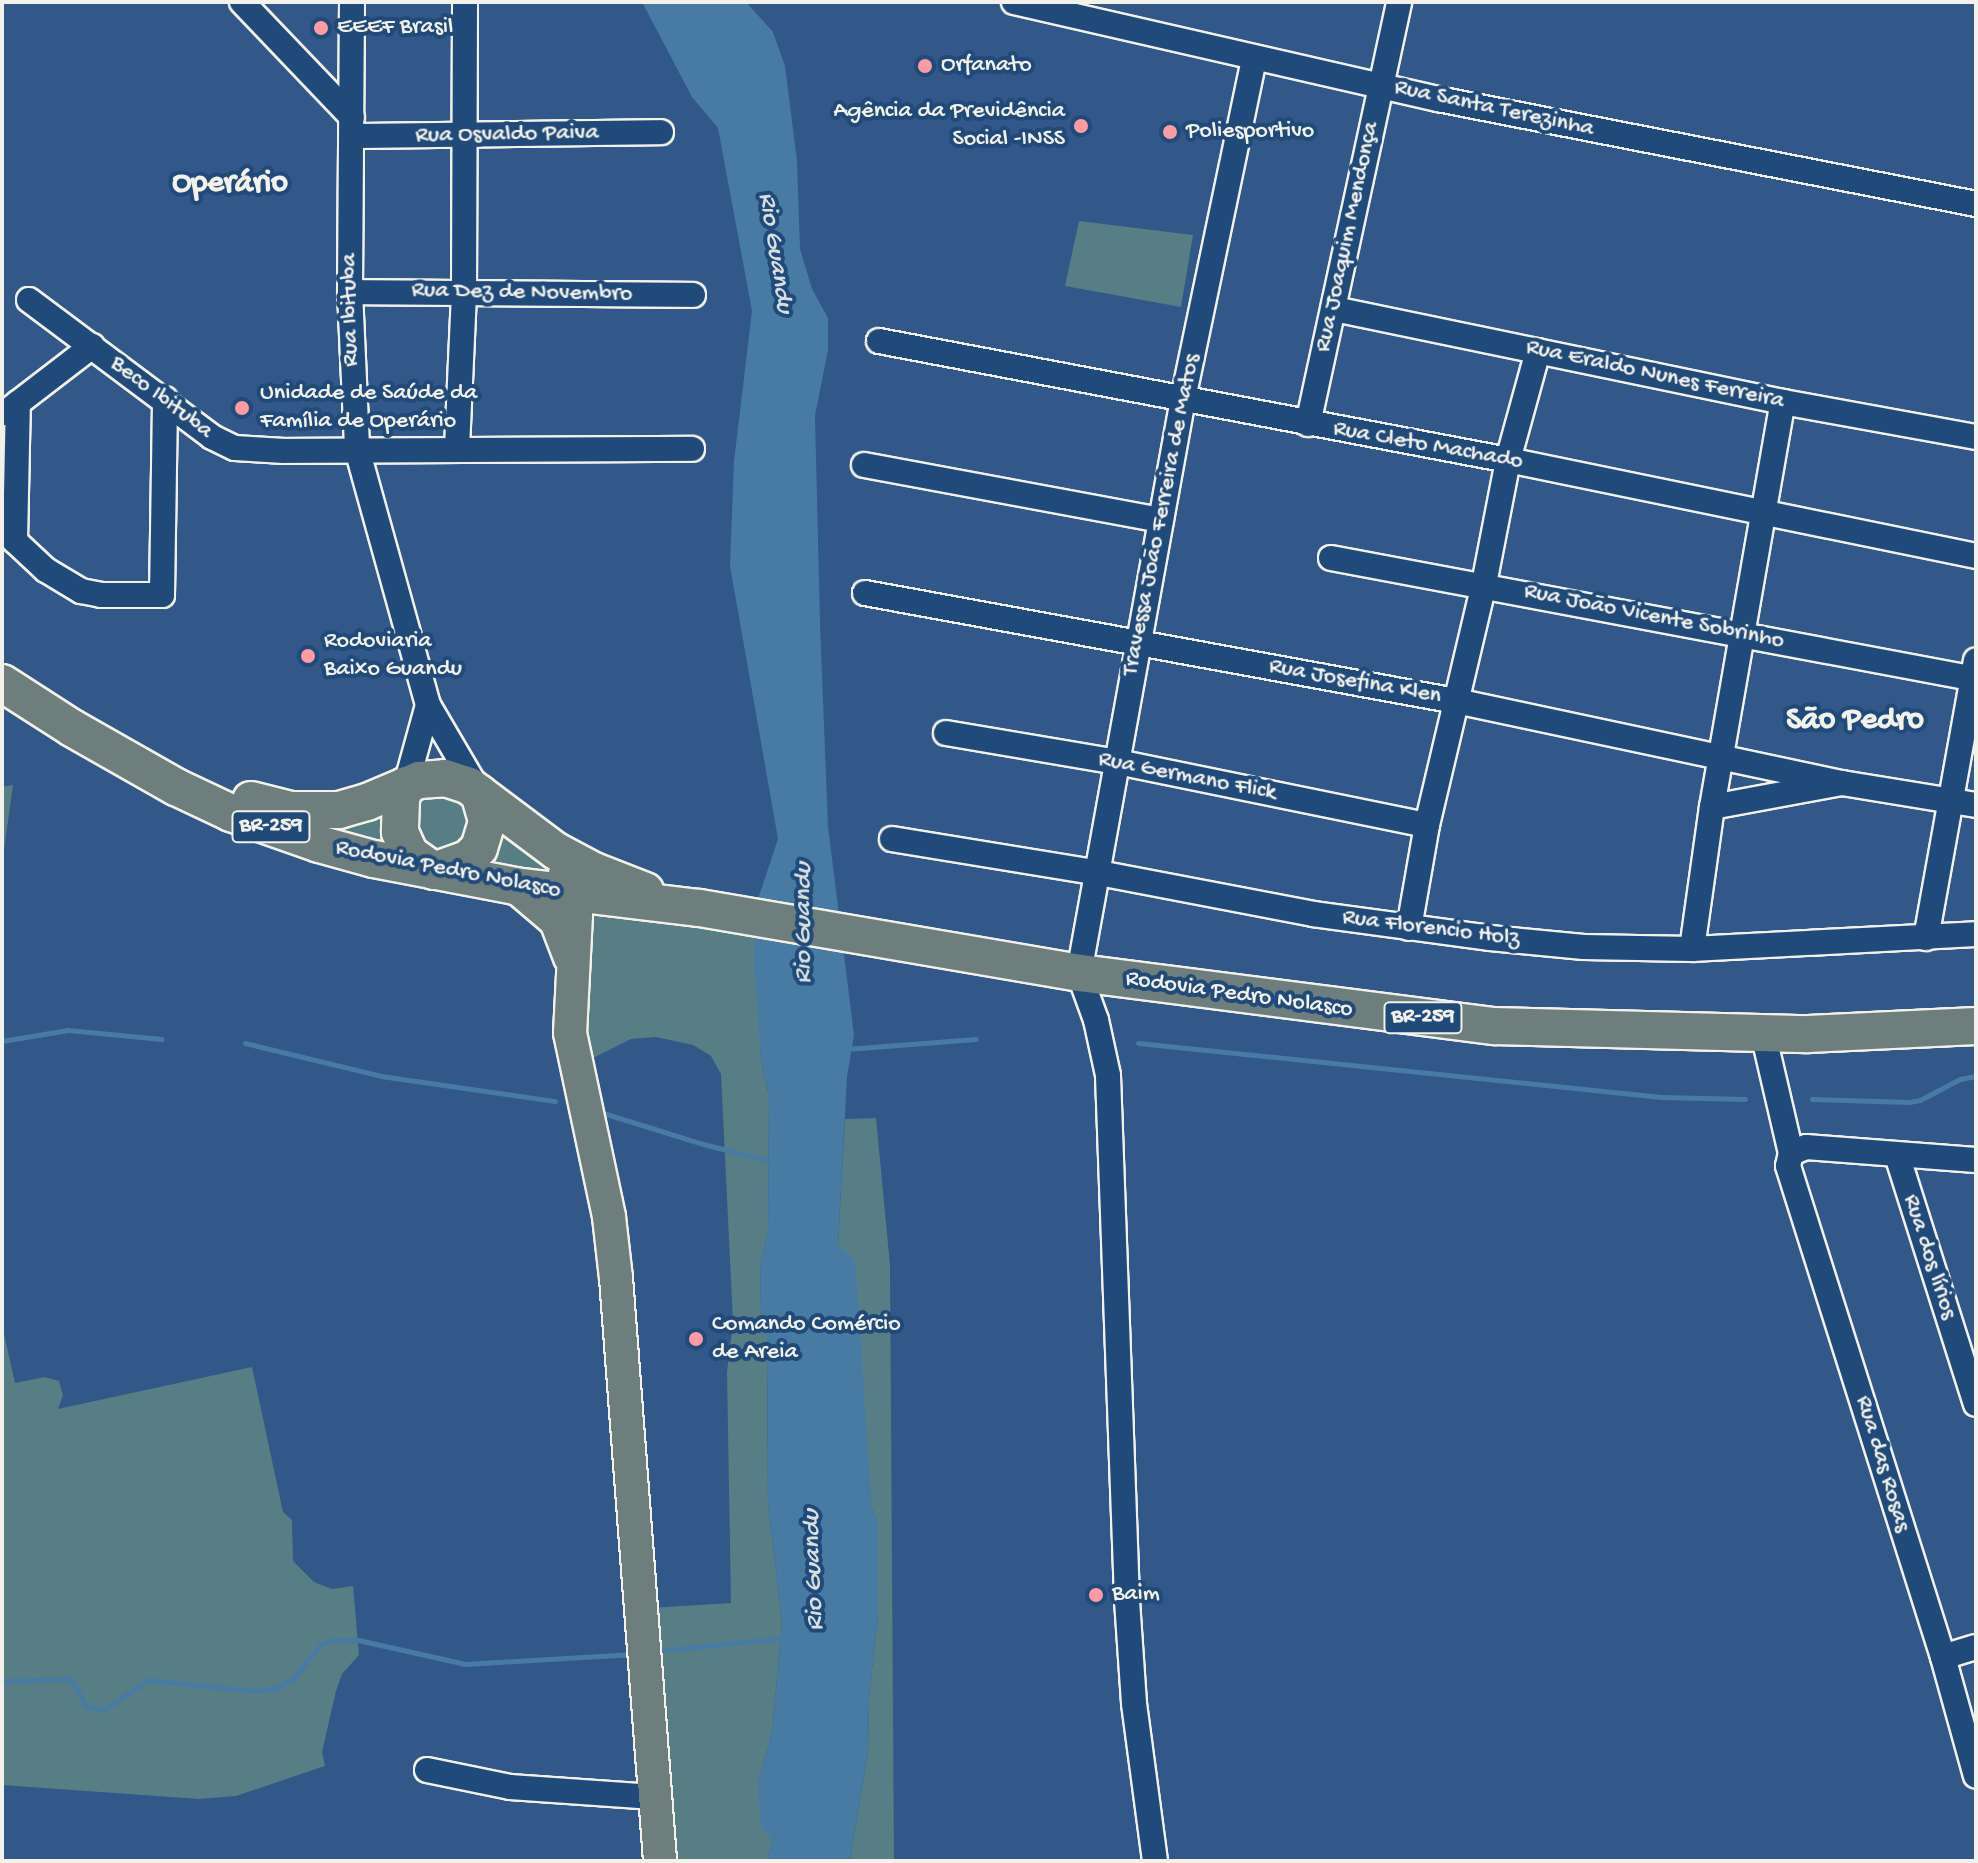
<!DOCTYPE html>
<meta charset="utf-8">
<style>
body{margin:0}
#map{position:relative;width:1978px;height:1863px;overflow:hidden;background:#315888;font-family:"Gochi Hand",sans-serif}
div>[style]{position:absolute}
.green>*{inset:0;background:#567e84}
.water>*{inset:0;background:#477ba4}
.stream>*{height:5px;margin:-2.5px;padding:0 2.5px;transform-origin:2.5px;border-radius:2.5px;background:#477ba4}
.roads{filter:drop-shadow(2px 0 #f4f1e8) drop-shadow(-2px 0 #f4f1e8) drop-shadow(0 2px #f4f1e8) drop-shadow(0 -2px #f4f1e8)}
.minor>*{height:24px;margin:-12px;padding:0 12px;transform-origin:12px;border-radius:12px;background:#1f4a7a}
.major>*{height:32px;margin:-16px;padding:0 16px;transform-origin:16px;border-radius:16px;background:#6d7e7c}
.highway>*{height:36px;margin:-18px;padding:0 18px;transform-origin:18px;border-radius:18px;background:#6d7e7c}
.dots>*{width:22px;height:22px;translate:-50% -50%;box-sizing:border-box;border:4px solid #1f4a7a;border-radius:50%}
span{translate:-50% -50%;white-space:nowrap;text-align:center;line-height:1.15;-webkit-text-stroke:8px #1f4a7a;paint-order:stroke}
.shield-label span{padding:2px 6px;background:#1f4a7a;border:2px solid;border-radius:6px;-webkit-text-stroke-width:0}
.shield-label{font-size:22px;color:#f4f1e8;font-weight:700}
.poi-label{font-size:24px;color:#f4f1e8}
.left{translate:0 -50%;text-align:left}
.right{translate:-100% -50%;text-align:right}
.street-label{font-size:24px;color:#f4f1e8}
.water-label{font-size:26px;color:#dadfde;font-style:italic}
.district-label{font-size:32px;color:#f4f1e8;font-weight:700}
.frame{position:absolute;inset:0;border:4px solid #f4f1e8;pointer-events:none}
</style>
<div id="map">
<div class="green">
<div style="clip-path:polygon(1079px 221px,1193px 235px,1181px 307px,1065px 286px)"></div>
<div style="clip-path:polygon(13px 785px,2px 864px,2px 787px)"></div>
<div style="clip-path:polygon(425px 794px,466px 797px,472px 838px,445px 854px,425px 848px,412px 811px)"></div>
<div style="clip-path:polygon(388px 804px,389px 842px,322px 825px)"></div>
<div style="clip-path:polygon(500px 823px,540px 860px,549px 879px,486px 862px)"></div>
<div style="clip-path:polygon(581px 903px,756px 926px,761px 1060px,769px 1097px,768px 1232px,761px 1259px,760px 1307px,767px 1336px,768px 1501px,782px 1624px,772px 1733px,758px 1783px,773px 1840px,767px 1861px,668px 1861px,650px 1608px,731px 1603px,727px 1372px,733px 1322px,721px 1074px,711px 1056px,693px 1045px,656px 1037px,631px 1039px,585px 1062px)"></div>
<div style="clip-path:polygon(876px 1118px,890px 1265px,894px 1861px,850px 1861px,868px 1752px,869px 1696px,878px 1614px,878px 1522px,872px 1509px,838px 1245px,845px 1119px)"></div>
<div style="clip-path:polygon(2px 1325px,15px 1383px,45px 1377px,59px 1381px,63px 1395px,58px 1409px,252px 1367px,283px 1512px,292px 1520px,293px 1561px,314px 1582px,332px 1589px,353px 1586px,359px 1655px,342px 1674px,336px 1691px,322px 1752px,325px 1766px,236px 1796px,199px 1799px,2px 1785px)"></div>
</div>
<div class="water">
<div style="clip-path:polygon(642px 2px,746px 2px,773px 32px,785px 66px,797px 161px,800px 249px,812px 289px,828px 318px,828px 350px,815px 416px,820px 623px,828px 826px,854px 1035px,847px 1077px,838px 1245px,855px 1260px,872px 1509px,878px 1522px,878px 1614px,869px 1696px,868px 1752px,850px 1861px,767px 1861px,773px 1840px,761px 1827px,758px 1783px,772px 1733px,782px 1624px,768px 1501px,767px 1336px,760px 1307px,761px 1259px,768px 1232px,769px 1097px,761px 1060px,754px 955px,757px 902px,778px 839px,730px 566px,734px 461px,752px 311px,718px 128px,692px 97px)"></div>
</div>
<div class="stream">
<div style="left:2px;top:1041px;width:67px;rotate:-9.5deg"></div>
<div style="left:68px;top:1030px;width:94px;rotate:5.5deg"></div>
<div style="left:245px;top:1043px;width:140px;rotate:13.6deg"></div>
<div style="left:381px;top:1076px;width:176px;rotate:8.2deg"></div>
<div style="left:1138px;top:1043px;width:526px;rotate:5.89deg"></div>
<div style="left:1661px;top:1097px;width:84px;rotate:1.4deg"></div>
<div style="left:846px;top:1049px;width:130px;rotate:-4.4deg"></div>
<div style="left:1812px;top:1099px;width:97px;rotate:1.8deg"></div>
<div style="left:1909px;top:1102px;width:11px;rotate:-10deg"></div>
<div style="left:1920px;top:1100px;width:45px;rotate:-27.7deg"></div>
<div style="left:1960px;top:1079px;width:16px;rotate:-11deg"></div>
<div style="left:603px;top:1113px;width:105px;rotate:17.2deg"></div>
<div style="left:703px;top:1144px;width:73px;rotate:14.2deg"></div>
<div style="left:656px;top:1651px;width:130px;rotate:-5.8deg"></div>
<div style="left:2px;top:1681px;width:69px;rotate:-1.7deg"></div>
<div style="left:71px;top:1679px;width:31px;rotate:61deg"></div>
<div style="left:86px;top:1706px;width:17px;rotate:13deg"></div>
<div style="left:103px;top:1710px;width:54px;rotate:-33.7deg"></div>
<div style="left:148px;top:1680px;width:108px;rotate:5.9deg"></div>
<div style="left:255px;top:1691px;width:21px;rotate:-8deg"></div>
<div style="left:276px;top:1688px;width:19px;rotate:-28deg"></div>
<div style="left:293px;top:1679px;width:45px;rotate:-51.3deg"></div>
<div style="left:321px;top:1644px;width:14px;rotate:-17deg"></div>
<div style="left:334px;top:1640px;width:24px"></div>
<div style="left:358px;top:1640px;width:110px;rotate:12.6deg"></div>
<div style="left:465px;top:1664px;width:169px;rotate:-3.4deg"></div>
</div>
<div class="roads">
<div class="minor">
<div style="left:242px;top:2px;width:159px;rotate:46.3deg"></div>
<div style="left:352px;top:2px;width:290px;rotate:90.4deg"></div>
<div style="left:350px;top:292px;width:157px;rotate:87.4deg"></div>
<div style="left:357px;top:449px;width:266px;rotate:74.5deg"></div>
<div style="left:428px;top:705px;width:101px;rotate:59.6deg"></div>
<div style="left:1014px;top:2px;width:435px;rotate:12.9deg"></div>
<div style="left:1438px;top:99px;width:548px;rotate:11.04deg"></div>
<div style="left:352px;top:136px;width:309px;rotate:-0.7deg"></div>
<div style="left:350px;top:292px;width:343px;rotate:0.5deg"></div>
<div style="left:29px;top:300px;width:229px;rotate:36.8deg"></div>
<div style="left:212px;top:437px;width:25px;rotate:26deg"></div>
<div style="left:235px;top:448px;width:49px;rotate:3.5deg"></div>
<div style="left:284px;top:451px;width:408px;rotate:-0.3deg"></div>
<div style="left:1334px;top:309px;width:459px;rotate:11.7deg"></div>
<div style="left:1783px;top:402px;width:196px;rotate:10.3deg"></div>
<div style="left:879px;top:341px;width:640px;rotate:10.71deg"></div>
<div style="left:1508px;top:460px;width:478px;rotate:11.6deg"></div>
<div style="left:5px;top:413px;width:110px;rotate:-37.6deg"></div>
<div style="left:1308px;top:424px;width:432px;rotate:-77.8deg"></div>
<div style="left:457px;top:448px;width:157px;rotate:-87.4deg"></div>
<div style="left:464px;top:291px;width:289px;rotate:-89.8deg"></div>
<div style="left:864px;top:465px;width:302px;rotate:10.5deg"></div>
<div style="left:2px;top:529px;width:60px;rotate:43deg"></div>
<div style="left:46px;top:570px;width:41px;rotate:31deg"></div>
<div style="left:81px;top:591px;width:20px;rotate:11deg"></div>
<div style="left:101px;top:595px;width:61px"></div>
<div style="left:162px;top:595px;width:196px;rotate:-89.1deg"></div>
<div style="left:15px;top:541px;width:138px;rotate:-88.8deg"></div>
<div style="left:1331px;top:558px;width:656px;rotate:10.63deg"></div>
<div style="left:865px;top:593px;width:601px;rotate:10.36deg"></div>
<div style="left:1456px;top:701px;width:395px;rotate:12deg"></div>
<div style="left:946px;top:733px;width:173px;rotate:9.6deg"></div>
<div style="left:1117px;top:762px;width:316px;rotate:11.5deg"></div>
<div style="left:406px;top:785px;width:83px;rotate:-74.6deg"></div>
<div style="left:1712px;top:807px;width:132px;rotate:-10.5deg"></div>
<div style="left:1842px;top:783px;width:136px;rotate:9.3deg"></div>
<div style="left:892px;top:839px;width:210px;rotate:9.3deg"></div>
<div style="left:1099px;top:873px;width:218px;rotate:10.8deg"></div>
<div style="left:1313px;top:914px;width:179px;rotate:7.7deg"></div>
<div style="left:1490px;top:938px;width:94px;rotate:5.5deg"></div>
<div style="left:1584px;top:947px;width:108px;rotate:1.1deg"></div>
<div style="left:1692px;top:949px;width:284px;rotate:-3deg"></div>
<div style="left:1409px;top:928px;width:105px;rotate:-80.1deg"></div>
<div style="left:1427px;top:825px;width:248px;rotate:-76.7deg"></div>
<div style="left:1484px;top:584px;width:126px;rotate:-79deg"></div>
<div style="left:1508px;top:460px;width:113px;rotate:-74.6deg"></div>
<div style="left:1926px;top:938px;width:282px;rotate:-79.8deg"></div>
<div style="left:1692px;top:949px;width:143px;rotate:-82deg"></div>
<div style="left:1712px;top:807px;width:411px;rotate:-80.1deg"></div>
<div style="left:1763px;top:1033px;width:123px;rotate:76.9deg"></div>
<div style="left:1791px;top:1153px;width:13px;rotate:103deg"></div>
<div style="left:1788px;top:1166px;width:515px;rotate:72.48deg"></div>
<div style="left:1943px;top:1657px;width:123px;rotate:74.5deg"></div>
<div style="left:1791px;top:1153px;width:16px;rotate:-22deg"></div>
<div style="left:1806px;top:1147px;width:170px;rotate:4.4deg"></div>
<div style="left:1897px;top:1155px;width:261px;rotate:72.4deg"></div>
<div style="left:1943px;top:1657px;width:34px;rotate:-17deg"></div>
<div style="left:427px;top:1770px;width:85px;rotate:11.6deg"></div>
<div style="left:510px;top:1787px;width:144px;rotate:4deg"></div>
<div style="left:1155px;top:1861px;width:159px;rotate:-97.6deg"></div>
<div style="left:1134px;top:1703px;width:104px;rotate:-93.9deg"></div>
<div style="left:1127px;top:1599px;width:524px;rotate:-92.08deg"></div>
<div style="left:1108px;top:1075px;width:56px;rotate:-102.3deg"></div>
<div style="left:1096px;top:1020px;width:50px;rotate:-109.9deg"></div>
<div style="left:1079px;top:973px;width:583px;rotate:-79.73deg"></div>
<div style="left:1183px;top:399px;width:347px;rotate:-78.2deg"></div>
</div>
<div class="major">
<div style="left:565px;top:873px;width:24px;rotate:66deg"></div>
<div style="left:575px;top:895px;width:20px;rotate:87deg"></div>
<div style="left:576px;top:915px;width:118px;rotate:92.9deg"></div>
<div style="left:570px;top:1033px;width:188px;rotate:78deg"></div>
<div style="left:609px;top:1217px;width:61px;rotate:83.5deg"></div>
<div style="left:616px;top:1278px;width:585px;rotate:85.68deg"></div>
<div style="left:515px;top:886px;width:54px;rotate:40.5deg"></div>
<div style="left:556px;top:921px;width:39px;rotate:69deg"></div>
</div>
<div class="highway">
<div style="left:2px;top:683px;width:83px;rotate:32.7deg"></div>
<div style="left:72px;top:728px;width:120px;rotate:29.6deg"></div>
<div style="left:176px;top:787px;width:61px;rotate:25.3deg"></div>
<div style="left:231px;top:813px;width:93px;rotate:19.4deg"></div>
<div style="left:319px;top:844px;width:57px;rotate:15.3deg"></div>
<div style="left:374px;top:859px;width:144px;rotate:10.8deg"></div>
<div style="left:515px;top:886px;width:186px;rotate:6.8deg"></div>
<div style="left:700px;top:908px;width:385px;rotate:9.7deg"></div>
<div style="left:1079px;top:973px;width:418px;rotate:7.3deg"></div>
<div style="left:1494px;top:1026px;width:314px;rotate:1.5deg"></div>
<div style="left:1808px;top:1034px;width:168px;rotate:-2.7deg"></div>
<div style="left:406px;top:785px;width:15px;rotate:110deg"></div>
<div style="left:401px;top:799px;width:33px;rotate:92deg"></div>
<div style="left:400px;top:832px;width:24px;rotate:66deg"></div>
<div style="left:410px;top:854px;width:29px;rotate:35deg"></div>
<div style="left:434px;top:871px;width:37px;rotate:-20deg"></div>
<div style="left:469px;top:858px;width:14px;rotate:-45deg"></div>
<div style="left:479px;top:848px;width:28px;rotate:-73deg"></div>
<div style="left:487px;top:821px;width:29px;rotate:-106deg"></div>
<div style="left:251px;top:800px;width:41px;rotate:14deg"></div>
<div style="left:291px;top:810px;width:48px"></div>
<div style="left:339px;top:810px;width:29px;rotate:-16deg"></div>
<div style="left:367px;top:802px;width:56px;rotate:-22.9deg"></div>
<div style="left:419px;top:780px;width:26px;rotate:-4deg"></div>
<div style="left:445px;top:778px;width:25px;rotate:18deg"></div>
<div style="left:469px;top:786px;width:109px;rotate:36.8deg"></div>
<div style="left:556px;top:851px;width:43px;rotate:27.8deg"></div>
<div style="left:594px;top:871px;width:55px;rotate:21.4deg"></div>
</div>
</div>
<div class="dots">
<div style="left:321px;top:28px;background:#ff9aa2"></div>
<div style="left:925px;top:66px;background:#ff9aa2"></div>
<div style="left:1081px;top:126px;background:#ff9aa2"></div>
<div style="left:1170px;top:132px;background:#ff9aa2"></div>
<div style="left:242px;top:408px;background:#ff9aa2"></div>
<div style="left:308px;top:656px;background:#ff9aa2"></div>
<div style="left:696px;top:1339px;background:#ff9aa2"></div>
<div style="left:1096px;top:1595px;background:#ff9aa2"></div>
</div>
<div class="shield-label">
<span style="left:271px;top:827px">BR-259</span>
<span style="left:1423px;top:1018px">BR-259</span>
</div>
<div class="poi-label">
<span class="left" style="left:337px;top:28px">EEEF Brasil</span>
<span class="left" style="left:941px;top:66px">Orfanato</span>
<span class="right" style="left:1065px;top:126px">Agência da Previdência<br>Social -INSS</span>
<span class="left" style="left:1186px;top:132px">Poliesportivo</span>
<span class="left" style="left:260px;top:408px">Unidade de Saúde da<br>Família de Operário</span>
<span class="left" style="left:324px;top:656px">Rodoviaria<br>Baixo Guandu</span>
<span class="left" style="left:712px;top:1339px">Comando Comércio<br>de Areia</span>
<span class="left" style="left:1112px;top:1595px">Baim</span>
</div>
<div class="street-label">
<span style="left:1494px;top:109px;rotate:12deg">Rua Santa Terezinha</span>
<span style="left:507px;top:135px;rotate:-1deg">Rua Osvaldo Paiva</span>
<span style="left:1348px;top:237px;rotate:-78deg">Rua Joaquim Mendonça</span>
<span style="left:522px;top:293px;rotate:1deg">Rua Dez de Novembro</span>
<span style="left:351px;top:310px;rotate:-91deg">Rua Ibituba</span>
<span style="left:1655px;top:375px;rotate:12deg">Rua Eraldo Nunes Ferreira</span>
<span style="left:161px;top:398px;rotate:37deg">Beco Ibituba</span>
<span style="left:1428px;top:446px;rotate:10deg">Rua Cleto Machado</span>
<span style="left:1162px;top:515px;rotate:-79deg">Travessa João Ferreira de Matos</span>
<span style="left:1654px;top:617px;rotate:11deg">Rua João Vicente Sobrinho</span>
<span style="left:1355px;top:682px;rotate:10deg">Rua Josefina Klen</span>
<span style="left:1187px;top:777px;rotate:11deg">Rua Germano Flick</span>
<span style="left:448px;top:870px;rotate:11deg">Rodovia Pedro Nolasco</span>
<span style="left:1431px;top:929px;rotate:7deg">Rua Florencio Holz</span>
<span style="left:1239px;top:995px;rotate:8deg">Rodovia Pedro Nolasco</span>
<span style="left:1929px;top:1257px;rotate:72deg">Rua dos lírios</span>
<span style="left:1882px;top:1464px;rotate:73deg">Rua das Rosas</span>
</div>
<div class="water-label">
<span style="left:774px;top:253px;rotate:81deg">Rio Guandu</span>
<span style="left:805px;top:923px;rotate:-90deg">Rio Guandu</span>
<span style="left:815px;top:1570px;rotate:-92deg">Rio Guandu</span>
</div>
<div class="district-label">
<span style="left:230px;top:184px">Operário</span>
<span style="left:1855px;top:721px">São Pedro</span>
</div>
<div class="frame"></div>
</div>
